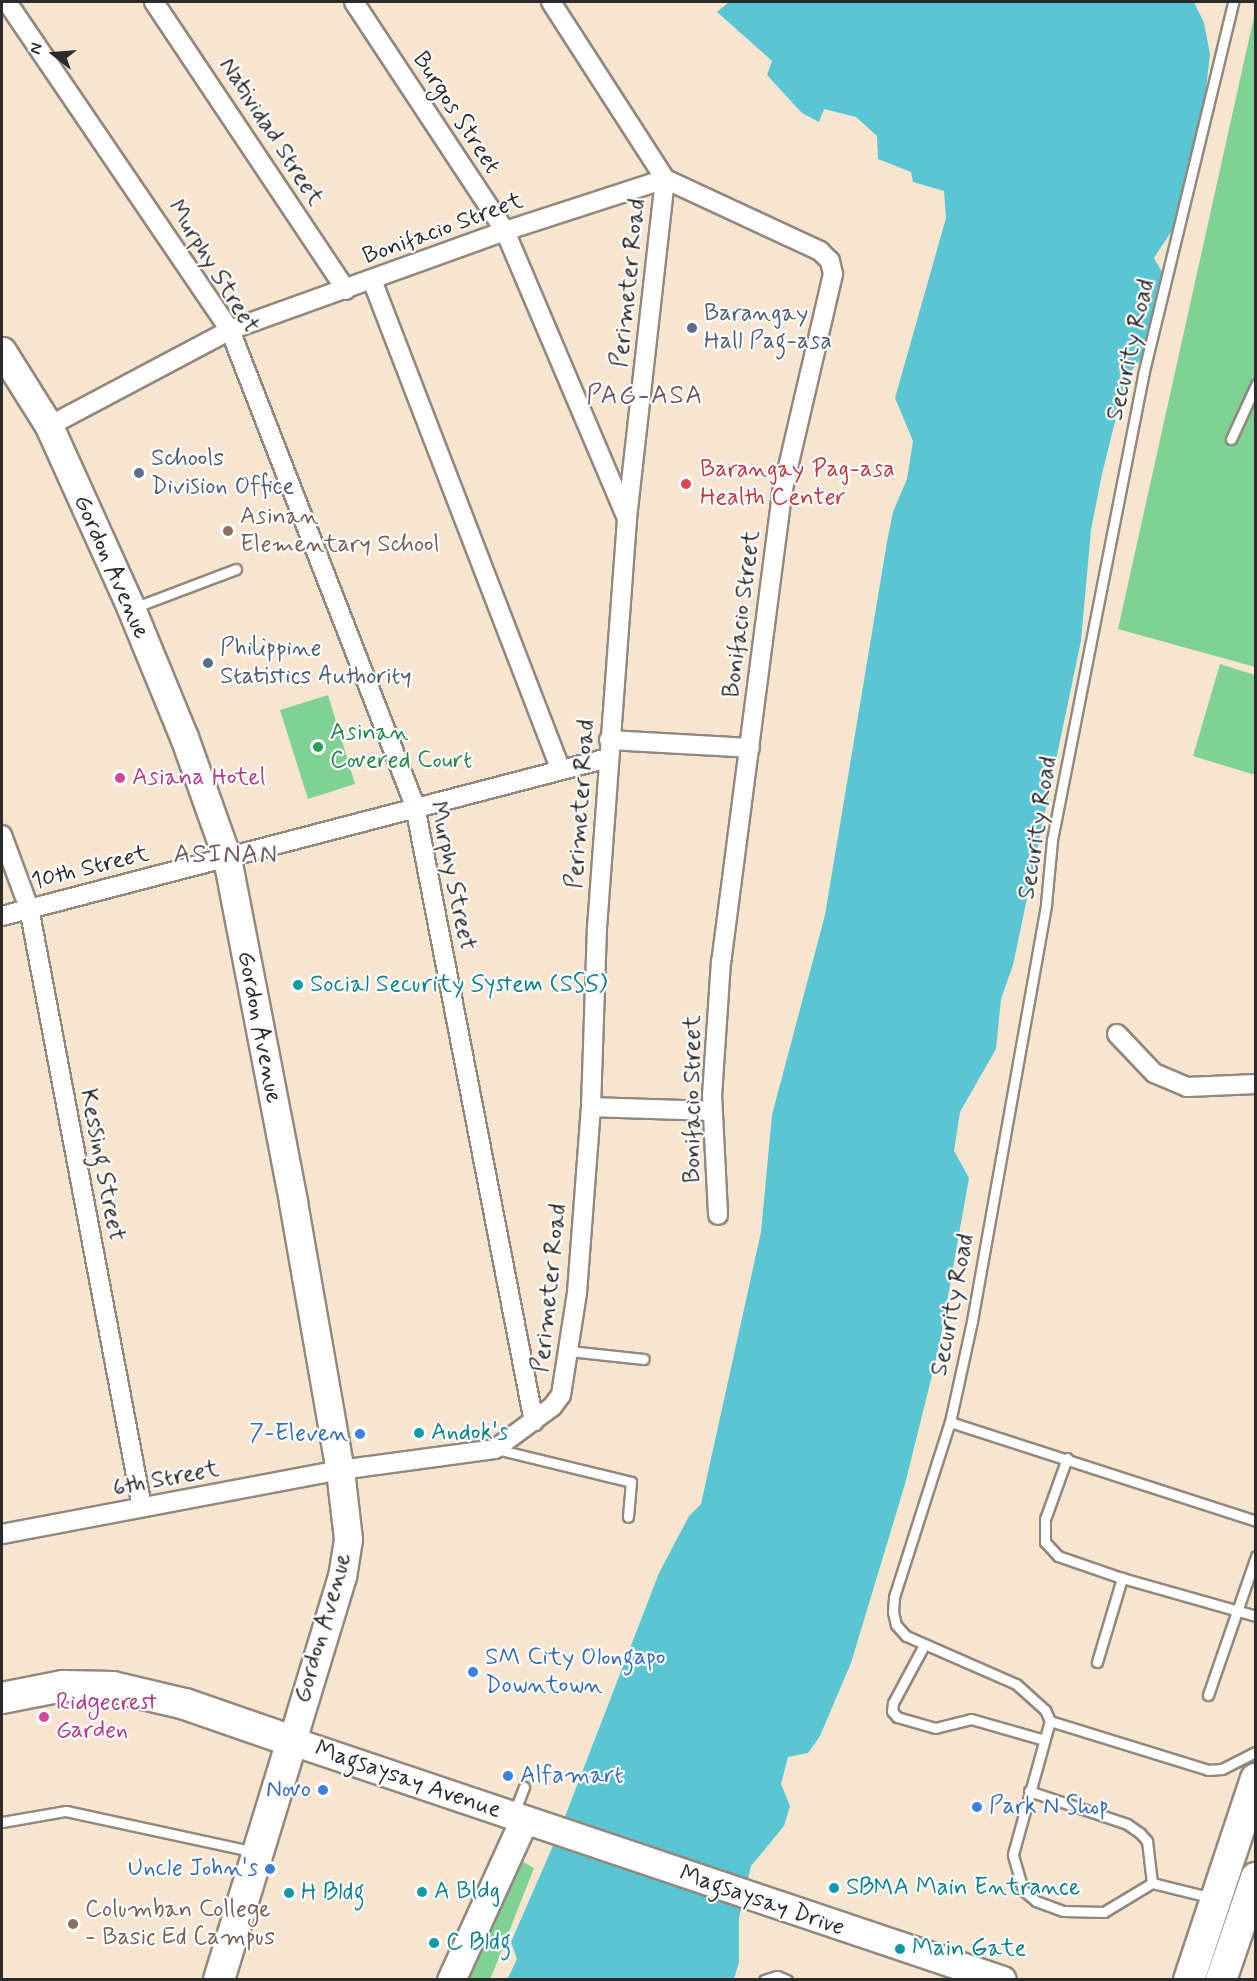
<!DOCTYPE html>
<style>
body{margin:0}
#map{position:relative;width:1257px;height:1981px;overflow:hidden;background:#f7e5d0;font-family:Mynerve,sans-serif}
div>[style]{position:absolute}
.green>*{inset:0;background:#7fd294}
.water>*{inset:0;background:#5ac5d3}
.roads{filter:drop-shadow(2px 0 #91887e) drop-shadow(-2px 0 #91887e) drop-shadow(0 2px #91887e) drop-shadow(0 -2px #91887e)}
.lane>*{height:9px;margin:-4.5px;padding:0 4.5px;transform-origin:4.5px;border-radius:4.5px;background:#fff}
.street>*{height:18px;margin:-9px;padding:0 9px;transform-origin:9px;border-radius:9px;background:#fff}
.secondary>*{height:27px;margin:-13.5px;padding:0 13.5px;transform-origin:13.5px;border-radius:13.5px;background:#fff}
.primary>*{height:30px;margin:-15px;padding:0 15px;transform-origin:15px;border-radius:15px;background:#fff}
.dots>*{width:16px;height:16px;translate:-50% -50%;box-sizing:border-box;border:3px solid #fff;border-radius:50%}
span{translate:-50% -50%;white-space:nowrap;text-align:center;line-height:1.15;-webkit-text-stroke:4.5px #fff;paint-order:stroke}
.street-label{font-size:24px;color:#2b2b2b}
.service-label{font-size:24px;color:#4e5e75}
.left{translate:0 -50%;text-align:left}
.health-label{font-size:24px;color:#be3a42}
.education-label{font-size:24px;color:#785e54}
.leisure-label{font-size:24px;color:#27864d}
.hotel-label{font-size:24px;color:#b23c85}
.culture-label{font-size:24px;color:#0d838f}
.shop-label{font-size:24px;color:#366cbe}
.right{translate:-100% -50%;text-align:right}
.neighbourhood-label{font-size:26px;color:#745660;letter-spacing:1.5px}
.frame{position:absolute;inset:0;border:3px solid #2b2b2b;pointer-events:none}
.north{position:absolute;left:24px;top:24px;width:60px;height:60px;-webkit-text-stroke:4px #fff;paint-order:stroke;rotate:287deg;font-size:16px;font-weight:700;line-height:24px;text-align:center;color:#2b2b2b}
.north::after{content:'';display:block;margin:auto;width:21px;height:27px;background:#2b2b2b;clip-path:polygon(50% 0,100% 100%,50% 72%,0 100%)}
</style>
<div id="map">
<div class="green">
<div style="clip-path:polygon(1255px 12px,1255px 667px,1118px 629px)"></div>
<div style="clip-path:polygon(1220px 664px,1255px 675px,1255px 775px,1193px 756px)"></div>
<div style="clip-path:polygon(328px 695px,355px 784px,308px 799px,280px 710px)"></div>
<div style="clip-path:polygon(522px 1861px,534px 1868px,494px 1970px,490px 1979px,468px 1979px)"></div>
</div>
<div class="water">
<div style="clip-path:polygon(729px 2px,1194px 2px,1204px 23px,1210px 54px,1206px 89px,1192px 168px,1171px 232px,1154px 258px,1162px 272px,1144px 356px,1126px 377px,1102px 474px,1091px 530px,1081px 641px,1013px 965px,1001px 999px,996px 1049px,960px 1112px,954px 1151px,969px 1178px,939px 1347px,905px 1484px,851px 1663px,820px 1736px,808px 1753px,788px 1757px,781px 1784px,790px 1806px,784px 1826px,751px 1866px,739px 1918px,739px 1962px,734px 1979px,507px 1980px,517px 1959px,511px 1942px,559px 1832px,659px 1573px,689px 1516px,701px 1504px,761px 1232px,772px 1115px,825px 915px,887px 542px,893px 512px,907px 479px,913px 441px,895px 398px,946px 218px,944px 191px,913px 182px,911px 172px,878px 159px,877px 136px,856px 117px,824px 109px,819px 122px,802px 113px,767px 75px,772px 61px,717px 12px)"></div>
</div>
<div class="roads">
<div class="lane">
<div style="left:1231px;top:439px;width:60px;rotate:-65.2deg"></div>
<div style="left:133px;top:608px;width:110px;rotate:-20.7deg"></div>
<div style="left:569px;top:1351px;width:75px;rotate:6.1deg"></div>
<div style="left:950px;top:1422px;width:322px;rotate:17.9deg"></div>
<div style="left:496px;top:1449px;width:139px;rotate:13.7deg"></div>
<div style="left:631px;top:1482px;width:35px;rotate:95deg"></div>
<div style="left:1067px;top:1458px;width:65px;rotate:109.8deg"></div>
<div style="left:1045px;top:1519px;width:23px;rotate:90deg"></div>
<div style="left:1045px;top:1542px;width:19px;rotate:47deg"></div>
<div style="left:1058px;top:1556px;width:68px;rotate:19deg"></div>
<div style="left:1122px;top:1578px;width:139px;rotate:15.8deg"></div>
<div style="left:923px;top:1647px;width:64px;rotate:118.2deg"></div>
<div style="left:893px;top:1703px;width:8px;rotate:97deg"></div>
<div style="left:892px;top:1711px;width:8px;rotate:50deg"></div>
<div style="left:897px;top:1717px;width:40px;rotate:16deg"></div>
<div style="left:935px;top:1728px;width:37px;rotate:-14deg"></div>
<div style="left:971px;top:1719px;width:76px;rotate:16deg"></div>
<div style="left:1097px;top:1662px;width:88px;rotate:-73.4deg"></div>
<div style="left:1208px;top:1695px;width:147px;rotate:-70.9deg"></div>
<div style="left:1050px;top:1721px;width:165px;rotate:17.2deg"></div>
<div style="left:1208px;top:1770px;width:14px;rotate:-4deg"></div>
<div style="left:1222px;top:1769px;width:38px;rotate:-27deg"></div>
<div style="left:1029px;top:1791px;width:103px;rotate:18.6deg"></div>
<div style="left:1127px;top:1824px;width:16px;rotate:35deg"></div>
<div style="left:1140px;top:1833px;width:11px;rotate:49deg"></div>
<div style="left:1147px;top:1841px;width:42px;rotate:83.2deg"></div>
<div style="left:514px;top:1813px;width:28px;rotate:-69deg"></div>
<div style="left:2px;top:1822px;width:65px;rotate:-9.8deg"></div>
<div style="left:66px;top:1811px;width:193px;rotate:12.2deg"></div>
<div style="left:1213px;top:1898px;width:63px;rotate:-166.2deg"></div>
<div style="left:1152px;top:1883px;width:56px;rotate:148.9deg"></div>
<div style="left:1104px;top:1912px;width:41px;rotate:-178.6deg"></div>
<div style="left:1063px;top:1911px;width:29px;rotate:-160deg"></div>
<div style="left:1036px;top:1901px;width:17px;rotate:-140deg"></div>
<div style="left:1023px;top:1890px;width:37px;rotate:-106deg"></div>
<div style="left:1013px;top:1854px;width:138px;rotate:-74.5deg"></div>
<div style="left:1050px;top:1721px;width:12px;rotate:-114deg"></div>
<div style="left:1045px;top:1710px;width:39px;rotate:-138deg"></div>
<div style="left:1016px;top:1684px;width:120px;rotate:-156.4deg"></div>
<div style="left:906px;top:1636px;width:15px;rotate:-132deg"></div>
<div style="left:896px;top:1625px;width:13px;rotate:-103deg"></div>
<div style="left:893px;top:1612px;width:15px;rotate:-86deg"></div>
<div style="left:894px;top:1597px;width:184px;rotate:-72.3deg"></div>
<div style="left:950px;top:1422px;width:103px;rotate:-77.7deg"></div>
<div style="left:972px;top:1321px;width:424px;rotate:-79.9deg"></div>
<div style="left:1046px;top:904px;width:64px;rotate:-84.6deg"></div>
<div style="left:1052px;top:840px;width:474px;rotate:-78.9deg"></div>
<div style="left:1143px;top:375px;width:384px;rotate:-76.4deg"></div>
<div style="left:764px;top:1980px;width:14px;rotate:-17deg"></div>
<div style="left:777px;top:1976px;width:11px;rotate:22deg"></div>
</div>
<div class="street">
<div style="left:7px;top:2px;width:397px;rotate:55.8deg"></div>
<div style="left:230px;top:330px;width:511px;rotate:68.76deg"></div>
<div style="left:415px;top:806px;width:627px;rotate:79.07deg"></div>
<div style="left:154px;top:2px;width:346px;rotate:56.3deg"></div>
<div style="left:354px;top:2px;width:274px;rotate:56.6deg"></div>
<div style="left:505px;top:231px;width:310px;rotate:67deg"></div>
<div style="left:551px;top:2px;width:211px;rotate:57.2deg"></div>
<div style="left:372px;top:280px;width:523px;rotate:68.93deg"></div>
<div style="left:49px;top:426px;width:205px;rotate:-27.9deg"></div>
<div style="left:230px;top:330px;width:292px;rotate:-19.8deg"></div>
<div style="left:505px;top:231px;width:168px;rotate:-18deg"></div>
<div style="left:665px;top:179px;width:171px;rotate:24.9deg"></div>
<div style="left:820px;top:251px;width:14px;rotate:45deg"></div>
<div style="left:830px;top:261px;width:13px;rotate:77deg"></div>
<div style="left:833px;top:274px;width:226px;rotate:103.1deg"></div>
<div style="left:782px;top:494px;width:471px;rotate:97.4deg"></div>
<div style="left:721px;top:961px;width:134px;rotate:93.8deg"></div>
<div style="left:712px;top:1095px;width:120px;rotate:87.1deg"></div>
<div style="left:609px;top:740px;width:141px;rotate:3.2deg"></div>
<div style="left:2px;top:835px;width:78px;rotate:69.7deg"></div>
<div style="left:29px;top:908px;width:610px;rotate:79.32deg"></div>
<div style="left:2px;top:916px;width:626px;rotate:-14.61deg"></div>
<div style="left:1117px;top:1034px;width:54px;rotate:46.5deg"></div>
<div style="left:1154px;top:1073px;width:36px;rotate:23deg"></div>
<div style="left:1187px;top:1087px;width:69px;rotate:-2.5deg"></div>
<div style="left:591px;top:1107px;width:121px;rotate:1.9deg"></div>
<div style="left:2px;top:1534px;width:344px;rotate:-10.7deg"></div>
<div style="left:340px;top:1470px;width:156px;rotate:-7.7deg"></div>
<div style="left:495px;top:1449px;width:71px;rotate:-36.4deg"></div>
<div style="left:552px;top:1407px;width:15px;rotate:-53deg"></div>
<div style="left:561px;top:1395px;width:103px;rotate:-81.1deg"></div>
<div style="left:577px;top:1293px;width:187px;rotate:-85.7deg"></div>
<div style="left:591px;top:1107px;width:179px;rotate:-88.1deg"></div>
<div style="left:597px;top:928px;width:411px;rotate:-85.8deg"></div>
<div style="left:627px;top:518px;width:341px;rotate:-83.6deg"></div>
</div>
<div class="secondary">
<div style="left:2px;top:351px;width:89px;rotate:57.9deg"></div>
<div style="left:49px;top:426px;width:200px;rotate:65.7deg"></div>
<div style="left:131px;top:608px;width:139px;rotate:67.7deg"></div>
<div style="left:184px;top:737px;width:128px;rotate:70.4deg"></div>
<div style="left:227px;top:858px;width:350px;rotate:79.1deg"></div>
<div style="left:293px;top:1202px;width:272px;rotate:80.1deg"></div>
<div style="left:340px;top:1470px;width:69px;rotate:83.4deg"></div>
<div style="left:348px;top:1539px;width:37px;rotate:99deg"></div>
<div style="left:342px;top:1576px;width:172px;rotate:106.9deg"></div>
<div style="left:292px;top:1741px;width:749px;rotate:18.6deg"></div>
<div style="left:451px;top:1980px;width:176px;rotate:-65.5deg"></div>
</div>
<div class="primary">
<div style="left:2px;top:1698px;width:62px;rotate:-11.1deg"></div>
<div style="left:63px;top:1686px;width:50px;rotate:1.1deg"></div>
<div style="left:113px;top:1687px;width:74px;rotate:13.3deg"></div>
<div style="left:185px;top:1704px;width:113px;rotate:19.1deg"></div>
<div style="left:292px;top:1741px;width:250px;rotate:107deg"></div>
<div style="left:1189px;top:1980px;width:212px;rotate:-71.6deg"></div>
<div style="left:1221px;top:1980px;width:108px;rotate:-71.1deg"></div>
</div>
</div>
<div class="dots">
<div style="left:692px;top:328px;background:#5c6f8a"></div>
<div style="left:139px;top:473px;background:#5c6f8a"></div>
<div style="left:686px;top:484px;background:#e0444e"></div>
<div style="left:228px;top:531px;background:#8d6e63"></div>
<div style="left:208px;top:663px;background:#5c6f8a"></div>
<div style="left:318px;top:747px;background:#2e9e5b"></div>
<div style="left:120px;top:778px;background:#d1479c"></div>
<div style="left:298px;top:985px;background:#0f9aa8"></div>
<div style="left:419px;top:1433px;background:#0f9aa8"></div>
<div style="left:360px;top:1434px;background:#3f7fe0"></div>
<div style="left:473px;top:1672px;background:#3f7fe0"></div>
<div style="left:44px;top:1717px;background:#d1479c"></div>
<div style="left:508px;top:1776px;background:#3f7fe0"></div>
<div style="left:323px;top:1790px;background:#3f7fe0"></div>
<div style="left:977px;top:1807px;background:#3f7fe0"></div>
<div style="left:270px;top:1869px;background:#3f7fe0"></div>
<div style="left:834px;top:1888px;background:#0f9aa8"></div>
<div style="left:422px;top:1892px;background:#0f9aa8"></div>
<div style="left:289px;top:1893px;background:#0f9aa8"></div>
<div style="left:73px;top:1924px;background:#8d6e63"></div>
<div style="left:434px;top:1943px;background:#0f9aa8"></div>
<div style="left:900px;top:1949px;background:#0f9aa8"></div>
</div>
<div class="street-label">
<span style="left:456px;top:113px;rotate:57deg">Burgos Street</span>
<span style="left:271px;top:132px;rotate:57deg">Natividad Street</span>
<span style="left:443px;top:229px;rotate:-20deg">Bonifacio Street</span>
<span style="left:213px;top:267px;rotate:58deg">Murphy Street</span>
<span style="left:629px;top:283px;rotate:-84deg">Perimeter Road</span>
<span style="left:1131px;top:350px;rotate:-77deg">Security Road</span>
<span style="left:111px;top:567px;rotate:66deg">Gordon Avenue</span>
<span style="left:742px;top:614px;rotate:-83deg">Bonifacio Street</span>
<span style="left:581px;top:804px;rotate:-86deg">Perimeter Road</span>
<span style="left:1038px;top:828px;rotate:-81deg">Security Road</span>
<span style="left:90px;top:868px;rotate:-14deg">10th Street</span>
<span style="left:452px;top:876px;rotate:78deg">Murphy Street</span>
<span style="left:259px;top:1027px;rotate:79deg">Gordon Avenue</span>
<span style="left:693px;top:1099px;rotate:-90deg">Bonifacio Street</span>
<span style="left:102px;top:1165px;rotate:79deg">Kessing Street</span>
<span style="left:550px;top:1288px;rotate:-84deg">Perimeter Road</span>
<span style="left:953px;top:1305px;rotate:-79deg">Security Road</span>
<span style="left:166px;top:1479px;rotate:-11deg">6th Street</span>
<span style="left:323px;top:1628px;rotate:-74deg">Gordon Avenue</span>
<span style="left:408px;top:1780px;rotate:19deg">Magsaysay Avenue</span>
<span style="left:762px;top:1901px;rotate:19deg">Magsaysay Drive</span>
</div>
<div class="service-label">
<span class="left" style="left:704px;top:328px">Barangay<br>Hall Pag-asa</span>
<span class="left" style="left:151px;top:473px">Schools<br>Division Office</span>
<span class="left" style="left:220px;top:663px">Philippine<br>Statistics Authority</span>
</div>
<div class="health-label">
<span class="left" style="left:700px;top:484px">Barangay Pag-asa<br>Health Center</span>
</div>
<div class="education-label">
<span class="left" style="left:240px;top:531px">Asinan<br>Elementary School</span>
<span class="left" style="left:85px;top:1924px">Columban College<br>- Basic Ed Campus</span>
</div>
<div class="leisure-label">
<span class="left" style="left:330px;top:747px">Asinan<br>Covered Court</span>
</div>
<div class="hotel-label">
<span class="left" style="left:132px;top:778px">Asiana Hotel</span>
<span class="left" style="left:56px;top:1717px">Ridgecrest<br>Garden</span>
</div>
<div class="culture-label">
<span class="left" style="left:310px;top:985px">Social Security System (SSS)</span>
<span class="left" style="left:431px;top:1433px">Andok's</span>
<span class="left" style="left:846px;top:1888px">SBMA Main Entrance</span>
<span class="left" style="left:434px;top:1892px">A Bldg</span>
<span class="left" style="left:301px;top:1893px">H Bldg</span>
<span class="left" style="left:446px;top:1943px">C Bldg</span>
<span class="left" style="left:912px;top:1949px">Main Gate</span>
</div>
<div class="shop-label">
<span class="right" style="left:348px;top:1434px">7-Eleven</span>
<span class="left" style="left:485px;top:1672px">SM City Olongapo<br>Downtown</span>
<span class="left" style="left:520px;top:1776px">Alfamart</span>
<span class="right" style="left:311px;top:1790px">Novo</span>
<span class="left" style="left:989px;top:1807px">Park N Shop</span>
<span class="right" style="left:258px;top:1869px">Uncle John's</span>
</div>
<div class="neighbourhood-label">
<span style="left:645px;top:397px">PAG-ASA</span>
<span style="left:226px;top:856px">ASINAN</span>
</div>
<div class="frame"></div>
<div class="north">N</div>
</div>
